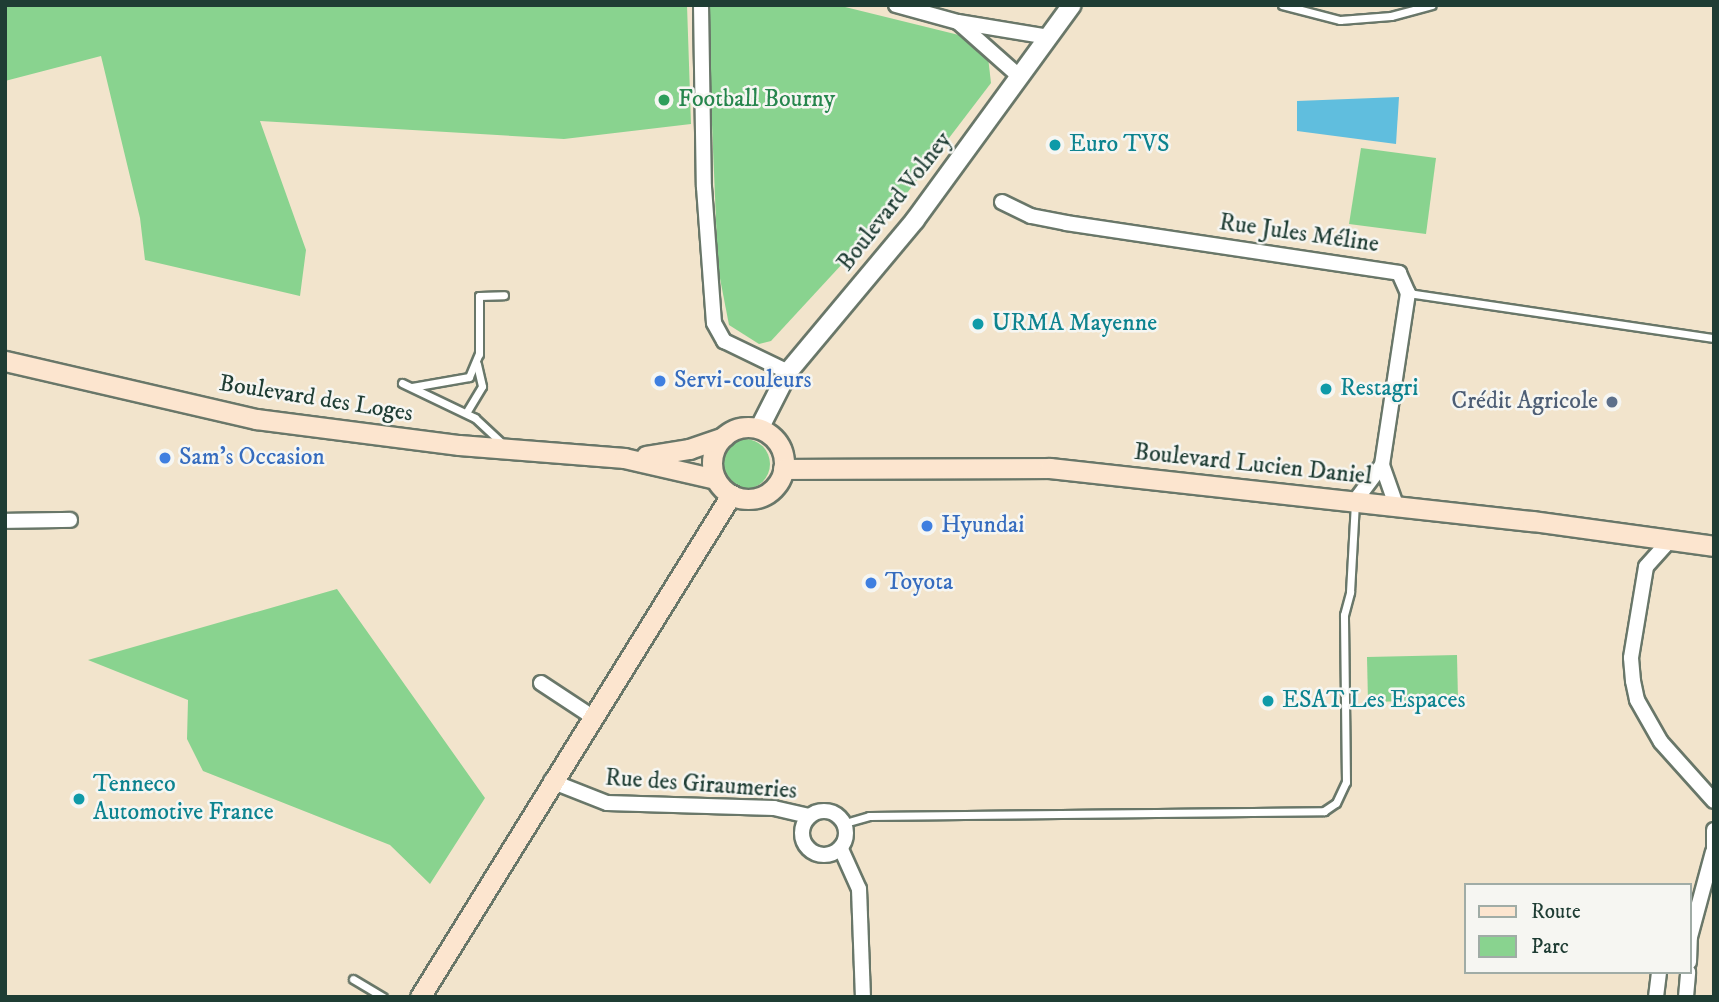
<!DOCTYPE html>
<meta charset="utf-8">
<style>
body{margin:0}
#map{position:relative;width:1719px;height:1002px;overflow:hidden;background:#f2e4cc;font-family:"IM FELL DW Pica",serif}
div>[style]{position:absolute}
.green>*{inset:0;background:#89d38f}
.round{border-radius:50%}
.water>*{inset:0;background:#60bede}
.roads{filter:drop-shadow(2px 0 #697769) drop-shadow(-2px 0 #697769) drop-shadow(0 2px #697769) drop-shadow(0 -2px #697769)}
.service>*{height:7px;margin:-3.5px;padding:0 3.5px;transform-origin:3.5px;border-radius:3.5px;background:#fff}
.minor>*{height:14px;margin:-7px;padding:0 7px;transform-origin:7px;border-radius:7px;background:#fff}
.minor>.ring{margin:-7px;padding:0;box-sizing:content-box;background:none;border:14px solid #fff;border-radius:50%}
.tertiary>*{height:18px;margin:-9px;padding:0 9px;transform-origin:9px;border-radius:9px;background:#fff}
.secondary>*{height:19px;margin:-9.5px;padding:0 9.5px;transform-origin:9.5px;border-radius:9.5px;background:#fce5cf}
.secondary>.ring{margin:-9.5px;padding:0;box-sizing:content-box;background:none;border:19px solid #fce5cf;border-radius:50%}
.dots>*{width:19px;height:19px;translate:-50% -50%;box-sizing:border-box;border:4px solid #f6f6f2;border-radius:50%}
span{translate:-50% -50%;white-space:nowrap;text-align:center;line-height:1.15;-webkit-text-stroke:5px #f6f6f2;paint-order:stroke}
.leisure-label{font-size:24px;color:#27864d}
.left{translate:0 -50%;text-align:left}
.culture-label{font-size:24px;color:#0d838f}
.street-label{font-size:24px;color:#1f3d34}
.shop-label{font-size:24px;color:#366cbe}
.service-label{font-size:24px;color:#4e5e75}
.right{translate:-100% -50%;text-align:right}
.frame{position:absolute;inset:0;border:7px solid #1f3d34;pointer-events:none}
.legend{position:absolute;left:1464px;top:883px;width:228px;height:91px;box-sizing:border-box;background:#f6f6f2;border:2px solid #a0aca6;margin:0;padding:9px 12px;list-style:none;font-size:21px;color:#1f3d34}
.legend li{display:flex;align-items:center;gap:14px;height:35px}
.legend b{width:35px;border:2px solid #a0aca6}
</style>
<div id="map">
<div class="green">
<div style="clip-path:polygon(5px 5px,687px 5px,691px 124px,564px 139px,260px 121px,306px 250px,300px 296px,145px 260px,140px 218px,101px 56px,5px 81px)"></div>
<div style="clip-path:polygon(707px 5px,837px 5px,967px 37px,988px 57px,991px 83px,904px 197px,771px 341px,759px 344px,729px 325px,718px 268px)"></div>
<div style="clip-path:polygon(1361px 148px,1436px 158px,1426px 234px,1349px 224px)"></div>
<div class="round" style="left:720px;top:439px;width:50px;height:50px"></div>
<div style="clip-path:polygon(337px 589px,485px 798px,430px 884px,390px 845px,203px 771px,187px 739px,188px 700px,88px 660px)"></div>
<div style="clip-path:polygon(1457px 655px,1458px 700px,1368px 702px,1367px 657px)"></div>
</div>
<div class="water">
<div style="clip-path:polygon(1399px 97px,1396px 144px,1297px 131px,1297px 101px)"></div>
</div>
<div class="roads">
<div class="service">
<div style="left:1282px;top:5px;width:60px;rotate:14.5deg"></div>
<div style="left:1340px;top:20px;width:51px;rotate:-4.5deg"></div>
<div style="left:1391px;top:16px;width:42px;rotate:-15deg"></div>
<div style="left:1408px;top:293px;width:309px;rotate:8.4deg"></div>
<div style="left:402px;top:383px;width:81px;rotate:25.6deg"></div>
<div style="left:475px;top:418px;width:40px;rotate:43deg"></div>
<div style="left:412px;top:387px;width:58px;rotate:-10deg"></div>
<div style="left:469px;top:377px;width:25px;rotate:-67deg"></div>
<div style="left:479px;top:354px;width:58px;rotate:-90deg"></div>
<div style="left:479px;top:296px;width:25px;rotate:-2deg"></div>
<div style="left:466px;top:413px;width:31px;rotate:-59deg"></div>
<div style="left:482px;top:386px;width:23px;rotate:-103deg"></div>
<div style="left:845px;top:823px;width:25px;rotate:-16deg"></div>
<div style="left:869px;top:816px;width:455px;rotate:-0.6deg"></div>
<div style="left:1324px;top:811px;width:14px;rotate:-34deg"></div>
<div style="left:1336px;top:803px;width:23px;rotate:-65deg"></div>
<div style="left:1346px;top:782px;width:167px;rotate:-90.7deg"></div>
<div style="left:1344px;top:615px;width:24px;rotate:-75deg"></div>
<div style="left:1350px;top:592px;width:90px;rotate:-86.8deg"></div>
<div style="left:353px;top:979px;width:35px;rotate:31deg"></div>
</div>
<div class="minor">
<div style="left:701px;top:5px;width:182px;rotate:89.1deg"></div>
<div style="left:704px;top:187px;width:136px;rotate:85.8deg"></div>
<div style="left:714px;top:323px;width:21px;rotate:61deg"></div>
<div style="left:724px;top:341px;width:71px;rotate:25.8deg"></div>
<div style="left:896px;top:5px;width:64px;rotate:15.3deg"></div>
<div style="left:958px;top:22px;width:92px;rotate:9.4deg"></div>
<div style="left:959px;top:23px;width:81px;rotate:41.5deg"></div>
<div style="left:1002px;top:202px;width:32px;rotate:26deg"></div>
<div style="left:1031px;top:216px;width:36px;rotate:11deg"></div>
<div style="left:1066px;top:223px;width:337px;rotate:8.5deg"></div>
<div style="left:1399px;top:273px;width:22px;rotate:66deg"></div>
<div style="left:1408px;top:293px;width:174px;rotate:98.6deg"></div>
<div style="left:1382px;top:465px;width:42px;rotate:70.7deg"></div>
<div style="left:1355px;top:501px;width:45px;rotate:-53.1deg"></div>
<div style="left:5px;top:521px;width:65px;rotate:-0.9deg"></div>
<div style="left:1670px;top:540px;width:36px;rotate:132deg"></div>
<div style="left:1646px;top:567px;width:92px;rotate:99.4deg"></div>
<div style="left:1631px;top:658px;width:23px;rotate:85deg"></div>
<div style="left:1633px;top:681px;width:19px;rotate:78deg"></div>
<div style="left:1637px;top:700px;width:48px;rotate:60.3deg"></div>
<div style="left:1661px;top:742px;width:79px;rotate:48.1deg"></div>
<div style="left:541px;top:683px;width:60px;rotate:33.4deg"></div>
<div style="left:551px;top:781px;width:60px;rotate:21.4deg"></div>
<div style="left:607px;top:803px;width:167px;rotate:1.7deg"></div>
<div style="left:774px;top:808px;width:35px;rotate:13deg"></div>
<div class="ring" style="left:802px;top:811px;width:30px;height:30px"></div>
<div style="left:1714px;top:830px;width:22px;rotate:90deg"></div>
<div style="left:841px;top:849px;width:44px;rotate:65.8deg"></div>
<div style="left:859px;top:889px;width:108px;rotate:87.9deg"></div>
<div style="left:1689px;top:962px;width:25px;rotate:-88deg"></div>
<div style="left:1690px;top:937px;width:88px;rotate:-74.9deg"></div>
<div style="left:1656px;top:997px;width:25px;rotate:-83deg"></div>
<div style="left:1686px;top:997px;width:25px;rotate:-85deg"></div>
</div>
<div class="tertiary">
<div style="left:759px;top:429px;width:64px;rotate:-63deg"></div>
<div style="left:788px;top:372px;width:198px;rotate:-50.1deg"></div>
<div style="left:915px;top:220px;width:266px;rotate:-53.9deg"></div>
</div>
<div class="secondary">
<div style="left:5px;top:361px;width:258px;rotate:13deg"></div>
<div style="left:256px;top:419px;width:205px;rotate:7.3deg"></div>
<div style="left:459px;top:445px;width:166px;rotate:4.5deg"></div>
<div style="left:624px;top:458px;width:94px;rotate:12.9deg"></div>
<div class="ring" style="left:712px;top:427px;width:53px;height:53px"></div>
<div style="left:646px;top:456px;width:44px;rotate:-9.2deg"></div>
<div style="left:689px;top:449px;width:37px;rotate:-19deg"></div>
<div style="left:783px;top:469px;width:267px;rotate:-0.2deg"></div>
<div style="left:1050px;top:468px;width:485px;rotate:6.3deg"></div>
<div style="left:1532px;top:521px;width:184px;rotate:7.8deg"></div>
<div style="left:420px;top:997px;width:591px;rotate:-58.22deg"></div>
</div>
</div>
<div class="dots">
<div style="left:664px;top:100px;background:#2e9e5b"></div>
<div style="left:1055px;top:145px;background:#0f9aa8"></div>
<div style="left:978px;top:324px;background:#0f9aa8"></div>
<div style="left:660px;top:381px;background:#3f7fe0"></div>
<div style="left:1326px;top:389px;background:#0f9aa8"></div>
<div style="left:1612px;top:402px;background:#5c6f8a"></div>
<div style="left:165px;top:458px;background:#3f7fe0"></div>
<div style="left:927px;top:526px;background:#3f7fe0"></div>
<div style="left:871px;top:583px;background:#3f7fe0"></div>
<div style="left:1268px;top:701px;background:#0f9aa8"></div>
<div style="left:79px;top:799px;background:#0f9aa8"></div>
</div>
<div class="leisure-label">
<span class="left" style="left:678px;top:100px">Football Bourny</span>
</div>
<div class="culture-label">
<span class="left" style="left:1069px;top:145px">Euro TVS</span>
<span class="left" style="left:992px;top:324px">URMA Mayenne</span>
<span class="left" style="left:1340px;top:389px">Restagri</span>
<span class="left" style="left:1282px;top:701px">ESAT Les Espaces</span>
<span class="left" style="left:93px;top:799px">Tenneco<br>Automotive France</span>
</div>
<div class="street-label">
<span style="left:895px;top:202px;rotate:-52deg">Boulevard Volney</span>
<span style="left:1299px;top:234px;rotate:8deg">Rue Jules Méline</span>
<span style="left:316px;top:399px;rotate:9deg">Boulevard des Loges</span>
<span style="left:1253px;top:465px;rotate:6deg">Boulevard Lucien Daniel</span>
<span style="left:701px;top:785px;rotate:4deg">Rue des Giraumeries</span>
</div>
<div class="shop-label">
<span class="left" style="left:674px;top:381px">Servi-couleurs</span>
<span class="left" style="left:179px;top:458px">Sam's Occasion</span>
<span class="left" style="left:941px;top:526px">Hyundai</span>
<span class="left" style="left:885px;top:583px">Toyota</span>
</div>
<div class="service-label">
<span class="right" style="left:1598px;top:402px">Crédit Agricole</span>
</div>
<div class="frame"></div>
<ul class="legend">
<li><b style="height:9px;background:#fce5cf"></b>Route</li>
<li><b style="height:19px;background:#89d38f"></b>Parc</li>
</ul>
</div>
